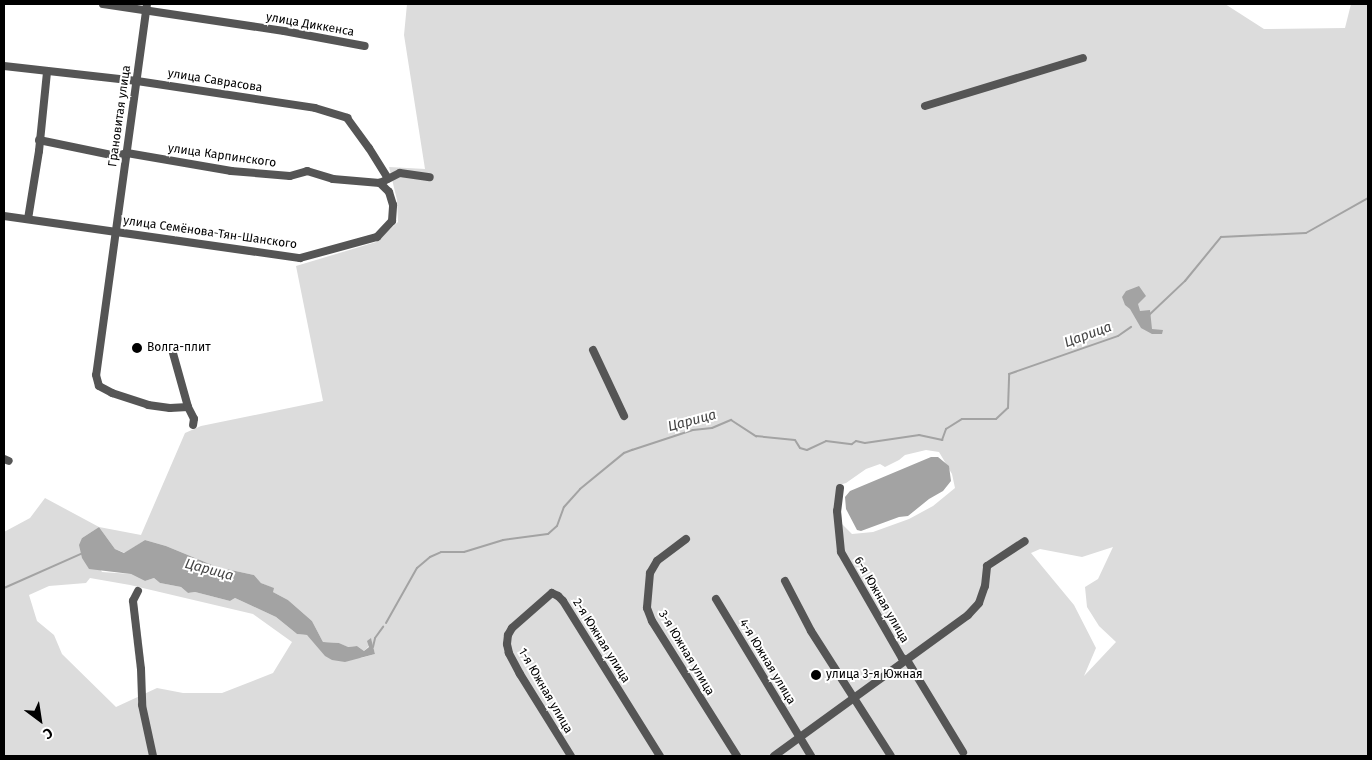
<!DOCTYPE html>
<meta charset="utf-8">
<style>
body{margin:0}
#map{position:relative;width:1372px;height:760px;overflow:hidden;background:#fff;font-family:"Fira Sans",sans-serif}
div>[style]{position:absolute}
.green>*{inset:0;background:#dcdcdc}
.water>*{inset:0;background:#a3a3a3}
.stream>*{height:2px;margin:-1px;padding:0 1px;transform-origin:1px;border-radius:1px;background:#a3a3a3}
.minor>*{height:8px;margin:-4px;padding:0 4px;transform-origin:4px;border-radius:4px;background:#555}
.dots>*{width:14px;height:14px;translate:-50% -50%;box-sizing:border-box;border:2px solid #fff;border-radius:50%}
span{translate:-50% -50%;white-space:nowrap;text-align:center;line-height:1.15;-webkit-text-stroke:4px #fff;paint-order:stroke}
.street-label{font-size:12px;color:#000}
.poi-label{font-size:12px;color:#000}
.left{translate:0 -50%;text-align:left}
.water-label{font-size:14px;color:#444;font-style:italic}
.frame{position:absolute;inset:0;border:5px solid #000;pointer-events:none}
.north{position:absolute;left:15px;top:695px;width:50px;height:50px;-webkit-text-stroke:4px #fff;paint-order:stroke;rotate:149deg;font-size:14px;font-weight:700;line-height:20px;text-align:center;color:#000}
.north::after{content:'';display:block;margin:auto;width:18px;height:22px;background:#000;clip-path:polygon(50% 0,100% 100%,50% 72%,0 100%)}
</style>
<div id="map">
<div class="green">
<div style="clip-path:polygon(evenodd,407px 4px,1225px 4px,1264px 29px,1345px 28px,1351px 4px,1368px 4px,1368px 756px,4px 756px,4px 532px,30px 518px,45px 498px,99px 527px,141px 535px,185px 433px,201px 426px,323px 401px,296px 266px,376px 242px,398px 222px,397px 200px,389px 167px,425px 169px,404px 35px,407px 4px,926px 450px,939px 452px,952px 474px,955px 488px,933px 506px,909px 519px,873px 532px,852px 534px,842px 524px,839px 485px,846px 483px,866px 469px,880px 464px,885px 467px,899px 460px,905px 455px,926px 450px,407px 4px,99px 527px,115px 549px,125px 553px,145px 540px,166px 546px,217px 567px,254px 575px,261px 583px,273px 588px,273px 592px,288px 600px,312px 621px,323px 642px,339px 643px,347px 647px,357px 646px,364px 651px,369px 646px,371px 639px,375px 654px,361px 658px,307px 635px,297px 634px,276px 617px,235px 598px,230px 601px,195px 592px,188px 593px,181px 587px,160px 583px,154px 578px,145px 581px,131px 574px,102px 572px,82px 538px,99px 527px,407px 4px,1113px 547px,1098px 579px,1085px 587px,1087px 607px,1099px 626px,1116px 642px,1084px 676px,1096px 648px,1074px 605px,1031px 553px,1040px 549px,1082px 557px,1113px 547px,407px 4px,90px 578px,130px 585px,253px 614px,292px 642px,273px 673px,222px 693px,183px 693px,157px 688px,116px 707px,62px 654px,54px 635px,37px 621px,29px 595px,49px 586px,86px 583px,90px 578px)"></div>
</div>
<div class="water">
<div style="clip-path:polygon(1139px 286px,1146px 296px,1138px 304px,1140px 311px,1150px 310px,1152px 329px,1163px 330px,1162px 334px,1152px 334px,1141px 328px,1130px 309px,1125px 305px,1122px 297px,1126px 291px)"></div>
<div style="clip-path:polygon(931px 457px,938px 457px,949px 466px,951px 481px,943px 491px,929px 499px,908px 516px,899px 517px,861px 531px,857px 530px,846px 509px,845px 497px,850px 491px)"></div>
<div style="clip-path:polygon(99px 527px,115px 549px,124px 553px,145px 540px,166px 546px,217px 567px,254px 575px,261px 583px,274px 588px,273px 592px,288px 600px,312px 621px,323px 642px,339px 643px,348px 647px,357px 646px,364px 651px,369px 647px,367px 641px,371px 638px,375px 654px,345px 662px,332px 660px,325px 656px,307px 635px,297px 634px,276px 617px,235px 598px,230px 601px,195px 592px,188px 593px,181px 587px,160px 583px,154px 578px,145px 581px,131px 574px,89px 569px,82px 558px,79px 545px,82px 538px)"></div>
</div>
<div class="stream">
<div style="left:1149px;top:315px;width:50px;rotate:-43.4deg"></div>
<div style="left:1185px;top:281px;width:57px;rotate:-50.7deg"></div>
<div style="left:1221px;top:237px;width:85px;rotate:-2.7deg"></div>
<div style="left:1306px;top:233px;width:71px;rotate:-29.4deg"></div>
<div style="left:4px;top:588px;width:86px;rotate:-23.9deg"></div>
<div style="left:386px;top:623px;width:63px;rotate:-60.6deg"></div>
<div style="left:417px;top:568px;width:17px;rotate:-40deg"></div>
<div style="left:430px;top:557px;width:12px;rotate:-24deg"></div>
<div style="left:441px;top:552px;width:23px"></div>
<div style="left:464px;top:552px;width:41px;rotate:-17.1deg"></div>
<div style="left:503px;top:540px;width:45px;rotate:-7.6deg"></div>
<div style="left:548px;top:534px;width:12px;rotate:-42deg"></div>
<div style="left:557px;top:526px;width:20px;rotate:-70deg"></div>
<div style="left:564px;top:507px;width:24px;rotate:-48deg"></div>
<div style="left:580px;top:489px;width:57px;rotate:-39.3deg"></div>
<div style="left:624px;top:453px;width:9px;rotate:-21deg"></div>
<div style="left:632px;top:450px;width:64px;rotate:-18.2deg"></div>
<div style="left:693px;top:430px;width:19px;rotate:-6deg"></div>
<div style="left:712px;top:428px;width:21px;rotate:-23deg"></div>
<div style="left:731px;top:420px;width:30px;rotate:33deg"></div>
<div style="left:756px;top:436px;width:39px;rotate:6deg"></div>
<div style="left:795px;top:440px;width:9px;rotate:58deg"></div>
<div style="left:800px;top:448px;width:7px;rotate:16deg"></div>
<div style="left:807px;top:450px;width:21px;rotate:-25deg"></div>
<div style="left:826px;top:441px;width:26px;rotate:7deg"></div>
<div style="left:852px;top:444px;width:5px;rotate:-37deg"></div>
<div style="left:856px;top:441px;width:9px;rotate:13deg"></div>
<div style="left:865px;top:443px;width:55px;rotate:-8.4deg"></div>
<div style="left:919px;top:435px;width:24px;rotate:12deg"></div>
<div style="left:942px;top:440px;width:12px;rotate:-70deg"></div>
<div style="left:946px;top:429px;width:19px;rotate:-32deg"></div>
<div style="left:962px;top:419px;width:34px"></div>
<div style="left:996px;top:419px;width:16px;rotate:-43deg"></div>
<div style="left:1008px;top:408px;width:34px;rotate:-88deg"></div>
<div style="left:1009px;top:374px;width:115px;rotate:-19.2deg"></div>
<div style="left:1118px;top:336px;width:16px;rotate:-35deg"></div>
<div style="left:373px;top:647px;width:9px;rotate:-77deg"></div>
<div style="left:375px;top:638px;width:14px;rotate:-54deg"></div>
</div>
<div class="minor">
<div style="left:103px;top:4px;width:183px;rotate:8.5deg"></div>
<div style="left:284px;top:31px;width:82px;rotate:10.5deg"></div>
<div style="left:147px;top:4px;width:374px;rotate:97.8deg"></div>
<div style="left:96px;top:375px;width:11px;rotate:75deg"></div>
<div style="left:99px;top:386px;width:15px;rotate:28deg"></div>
<div style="left:112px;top:393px;width:38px;rotate:18deg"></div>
<div style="left:148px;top:405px;width:22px;rotate:8deg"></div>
<div style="left:170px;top:408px;width:18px;rotate:-3deg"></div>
<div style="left:4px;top:66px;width:134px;rotate:6.4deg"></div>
<div style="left:137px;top:81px;width:180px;rotate:8.6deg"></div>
<div style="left:315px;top:108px;width:34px;rotate:17deg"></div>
<div style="left:347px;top:118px;width:37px;rotate:54deg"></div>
<div style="left:369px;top:148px;width:36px;rotate:58deg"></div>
<div style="left:925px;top:106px;width:165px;rotate:-16.9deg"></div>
<div style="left:39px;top:140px;width:79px;rotate:11.7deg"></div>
<div style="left:116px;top:156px;width:11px;rotate:-15deg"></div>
<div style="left:127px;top:153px;width:106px;rotate:9.8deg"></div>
<div style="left:231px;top:171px;width:59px;rotate:4.8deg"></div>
<div style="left:290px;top:176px;width:18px;rotate:-16deg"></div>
<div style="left:307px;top:171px;width:27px;rotate:17deg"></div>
<div style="left:333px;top:179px;width:47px;rotate:4.9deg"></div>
<div style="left:380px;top:183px;width:22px;rotate:-27deg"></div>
<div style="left:400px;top:173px;width:30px;rotate:8deg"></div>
<div style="left:4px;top:216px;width:299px;rotate:8.1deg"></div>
<div style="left:300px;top:258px;width:80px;rotate:-15.3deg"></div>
<div style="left:377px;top:237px;width:22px;rotate:-47deg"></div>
<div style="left:392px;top:221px;width:16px;rotate:-86deg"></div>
<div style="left:393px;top:205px;width:14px;rotate:-107deg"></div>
<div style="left:389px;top:192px;width:13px;rotate:-135deg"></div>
<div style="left:28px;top:219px;width:69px;rotate:-80.8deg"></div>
<div style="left:39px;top:151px;width:79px;rotate:-84.2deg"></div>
<div style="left:171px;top:346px;width:63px;rotate:74.4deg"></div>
<div style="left:188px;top:407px;width:13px;rotate:63deg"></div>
<div style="left:194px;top:419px;width:6px;rotate:99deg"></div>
<div style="left:593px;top:350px;width:73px;rotate:64.8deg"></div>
<div style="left:4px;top:459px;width:5px;rotate:22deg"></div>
<div style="left:840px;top:488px;width:23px;rotate:97deg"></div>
<div style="left:837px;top:511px;width:41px;rotate:84.4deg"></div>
<div style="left:841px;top:552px;width:122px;rotate:60.1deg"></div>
<div style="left:902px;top:658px;width:5px;rotate:22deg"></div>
<div style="left:907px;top:660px;width:108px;rotate:58.7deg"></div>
<div style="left:686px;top:539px;width:36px;rotate:143deg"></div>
<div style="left:657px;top:561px;width:14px;rotate:120deg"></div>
<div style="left:650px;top:573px;width:35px;rotate:95deg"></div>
<div style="left:647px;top:608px;width:14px;rotate:69deg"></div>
<div style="left:652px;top:621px;width:160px;rotate:57.8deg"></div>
<div style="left:785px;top:581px;width:56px;rotate:62.5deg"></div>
<div style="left:811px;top:631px;width:148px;rotate:57.4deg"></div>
<div style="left:138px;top:591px;width:11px;rotate:117deg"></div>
<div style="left:133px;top:601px;width:68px;rotate:83.3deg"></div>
<div style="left:141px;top:669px;width:36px;rotate:88deg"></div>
<div style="left:142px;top:705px;width:52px;rotate:77.8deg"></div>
<div style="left:716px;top:599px;width:184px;rotate:58.8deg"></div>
<div style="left:571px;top:756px;width:97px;rotate:-121.9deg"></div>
<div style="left:520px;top:674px;width:24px;rotate:-118deg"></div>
<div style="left:509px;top:653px;width:9px;rotate:-103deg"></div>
<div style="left:507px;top:644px;width:9px;rotate:-84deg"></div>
<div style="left:508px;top:635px;width:8px;rotate:-60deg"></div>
<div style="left:512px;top:628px;width:53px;rotate:-41.2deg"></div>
<div style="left:552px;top:593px;width:7px;rotate:27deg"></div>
<div style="left:558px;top:596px;width:7px;rotate:45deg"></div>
<div style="left:563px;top:601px;width:183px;rotate:58deg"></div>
<div style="left:774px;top:756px;width:240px;rotate:-36deg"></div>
<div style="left:968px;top:615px;width:16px;rotate:-47deg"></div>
<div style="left:979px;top:603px;width:18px;rotate:-71deg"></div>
<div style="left:985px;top:586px;width:20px;rotate:-84deg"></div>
<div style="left:987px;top:566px;width:45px;rotate:-33.3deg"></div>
</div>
<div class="dots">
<div style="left:137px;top:348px;background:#000"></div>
<div style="left:816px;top:675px;background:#000"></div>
</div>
<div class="street-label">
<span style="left:310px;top:25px;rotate:10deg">улица Диккенса</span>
<span style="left:215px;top:81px;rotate:9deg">улица Саврасова</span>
<span style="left:120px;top:116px;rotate:-82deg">Грановитая улица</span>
<span style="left:222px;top:156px;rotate:8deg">улица Карпинского</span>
<span style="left:210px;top:233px;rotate:8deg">улица Семёнова-Тян-Шанского</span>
<span style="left:881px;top:600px;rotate:60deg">6-я Южная улица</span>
<span style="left:601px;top:641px;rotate:58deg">2-я Южная улица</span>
<span style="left:686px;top:653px;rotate:59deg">3-я Южная улица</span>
<span style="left:767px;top:662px;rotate:59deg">4-я Южная улица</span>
<span style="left:545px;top:691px;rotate:60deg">1-я Южная улица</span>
</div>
<div class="poi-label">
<span class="left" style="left:147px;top:348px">Волга-плит</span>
<span class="left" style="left:826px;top:675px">улица 3-я Южная</span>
</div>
<div class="water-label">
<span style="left:1088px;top:335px;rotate:-20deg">Царица</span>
<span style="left:692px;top:421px;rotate:-15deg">Царица</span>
<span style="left:209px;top:570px;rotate:15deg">Царица</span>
</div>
<div class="frame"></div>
<div class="north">С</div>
</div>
